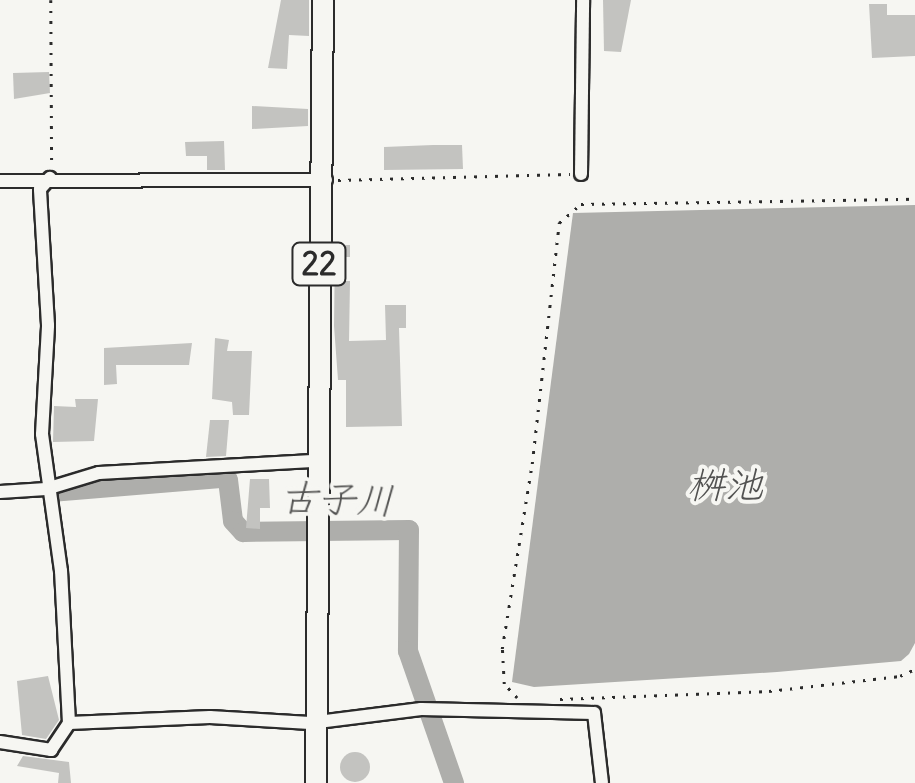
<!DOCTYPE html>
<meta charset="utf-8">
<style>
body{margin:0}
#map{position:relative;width:915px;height:783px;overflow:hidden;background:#f6f6f2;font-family:Delius,"Klee One",sans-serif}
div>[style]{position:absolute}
.water>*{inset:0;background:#aeaeab}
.river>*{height:20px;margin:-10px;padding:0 10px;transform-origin:10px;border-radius:10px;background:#aeaeab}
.building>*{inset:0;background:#c3c3c0}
.round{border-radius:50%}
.path>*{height:2.5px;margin-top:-1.25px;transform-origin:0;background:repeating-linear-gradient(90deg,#2b2b2b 0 2.5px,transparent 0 10.5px)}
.roads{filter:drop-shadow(2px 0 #2b2b2b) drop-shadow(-2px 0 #2b2b2b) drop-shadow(0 2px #2b2b2b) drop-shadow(0 -2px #2b2b2b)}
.street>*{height:12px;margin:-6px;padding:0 6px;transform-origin:6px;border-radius:6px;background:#f6f6f2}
.primary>*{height:20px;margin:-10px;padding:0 10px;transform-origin:10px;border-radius:10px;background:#f6f6f2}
span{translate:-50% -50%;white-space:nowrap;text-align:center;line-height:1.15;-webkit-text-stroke:8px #f6f6f2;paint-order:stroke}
.shield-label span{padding:2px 8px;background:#f6f6f2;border:2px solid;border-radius:8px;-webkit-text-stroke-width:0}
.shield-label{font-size:32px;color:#2b2b2b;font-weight:700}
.water-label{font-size:38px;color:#525251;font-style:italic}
</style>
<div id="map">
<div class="water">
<div style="clip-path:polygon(915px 205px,915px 643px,909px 654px,901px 661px,777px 672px,534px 687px,512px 682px,573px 213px)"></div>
</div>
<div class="river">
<div style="left:51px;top:492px;width:170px;rotate:-4.7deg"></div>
<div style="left:220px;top:478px;width:8px;rotate:14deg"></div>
<div style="left:228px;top:480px;width:41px;rotate:83deg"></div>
<div style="left:233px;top:521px;width:15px;rotate:48deg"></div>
<div style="left:243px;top:532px;width:166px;rotate:-0.7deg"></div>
<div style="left:409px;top:530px;width:121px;rotate:90.5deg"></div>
<div style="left:408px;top:651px;width:140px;rotate:70.8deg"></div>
</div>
<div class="building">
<div style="clip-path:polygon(281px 0,309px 0,309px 36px,289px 35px,287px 69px,268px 68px)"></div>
<div style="clip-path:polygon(603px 0,631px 0,621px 52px,604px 51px)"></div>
<div style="clip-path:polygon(869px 4px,887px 4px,887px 15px,915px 15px,915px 56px,872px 58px)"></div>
<div style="clip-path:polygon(49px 72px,50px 93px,14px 99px,13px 73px)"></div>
<div style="clip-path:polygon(252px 106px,308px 109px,308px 126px,252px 129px)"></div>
<div style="clip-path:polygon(224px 141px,225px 170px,207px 170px,207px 156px,186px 156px,185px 142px)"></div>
<div style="clip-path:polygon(433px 145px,462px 145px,463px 169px,384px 170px,384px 147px)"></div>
<div style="clip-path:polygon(335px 245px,350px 245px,350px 257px,340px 257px,341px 281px,350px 281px,349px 341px,386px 340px,385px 305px,406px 305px,406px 328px,399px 328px,402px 426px,346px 427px,346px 380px,338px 380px,334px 326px)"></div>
<div style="clip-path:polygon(215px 338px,229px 340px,227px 351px,252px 351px,249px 415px,233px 415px,232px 402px,212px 399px)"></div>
<div style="clip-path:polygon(192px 343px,189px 365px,116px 365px,117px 384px,104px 385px,104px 348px)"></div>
<div style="clip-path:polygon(75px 399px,98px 399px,94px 441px,53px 442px,54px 406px,76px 407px)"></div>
<div style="clip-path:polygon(210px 420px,229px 420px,226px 456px,206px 457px)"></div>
<div style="clip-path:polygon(250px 479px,269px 479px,270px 508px,260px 508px,260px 529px,246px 528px)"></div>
<div style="clip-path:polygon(48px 676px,59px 720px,46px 739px,22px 735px,17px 681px)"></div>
<div class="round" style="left:340px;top:752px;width:30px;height:30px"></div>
<div style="clip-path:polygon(23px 756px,69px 762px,71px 783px,58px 783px,59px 773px,17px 766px)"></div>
</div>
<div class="path">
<div style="left:51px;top:0;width:166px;rotate:89.7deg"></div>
<div style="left:338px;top:180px;width:232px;rotate:-1.5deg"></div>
<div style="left:517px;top:698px;width:19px;rotate:-133deg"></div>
<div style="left:504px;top:684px;width:35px;rotate:-93deg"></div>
<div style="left:502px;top:649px;width:187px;rotate:-80.8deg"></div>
<div style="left:532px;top:464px;width:243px;rotate:-83.6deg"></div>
<div style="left:559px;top:223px;width:29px;rotate:-41deg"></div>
<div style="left:581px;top:204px;width:334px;rotate:-0.9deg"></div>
<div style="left:560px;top:699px;width:209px;rotate:-2.2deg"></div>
<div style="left:769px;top:691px;width:132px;rotate:-6.5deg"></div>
<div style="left:900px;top:676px;width:17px;rotate:-25deg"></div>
</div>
<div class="roads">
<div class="street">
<div style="left:581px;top:174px;width:174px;rotate:-89.3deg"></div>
<div style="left:0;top:181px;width:326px;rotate:-0.2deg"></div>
<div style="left:0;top:492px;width:46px;rotate:-3.7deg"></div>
<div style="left:46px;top:489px;width:55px;rotate:-16.8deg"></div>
<div style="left:99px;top:473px;width:218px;rotate:-3.2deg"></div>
<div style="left:69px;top:723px;width:141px;rotate:-2.4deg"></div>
<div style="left:210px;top:717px;width:100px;rotate:3.4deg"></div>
<div style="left:310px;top:723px;width:112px;rotate:-7.2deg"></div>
<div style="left:421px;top:709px;width:173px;rotate:1.3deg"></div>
<div style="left:594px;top:713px;width:70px;rotate:83.5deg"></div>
<div style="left:0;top:742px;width:52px;rotate:8.9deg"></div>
<div style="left:51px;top:750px;width:32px;rotate:-56deg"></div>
<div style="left:69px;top:723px;width:152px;rotate:-93deg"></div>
<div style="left:61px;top:571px;width:138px;rotate:-97.9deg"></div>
<div style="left:42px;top:434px;width:109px;rotate:-86.8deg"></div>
<div style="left:48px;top:325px;width:136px;rotate:-93.4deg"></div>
<div style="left:40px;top:189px;width:15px;rotate:-48deg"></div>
</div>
<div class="primary">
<div style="left:316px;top:783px;width:783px;rotate:-89.49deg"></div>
</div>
</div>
<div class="shield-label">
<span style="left:319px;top:264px">22</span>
</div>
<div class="water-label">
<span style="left:725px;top:485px">桝池</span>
<span style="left:337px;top:499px;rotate:2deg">古子川</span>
</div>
</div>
